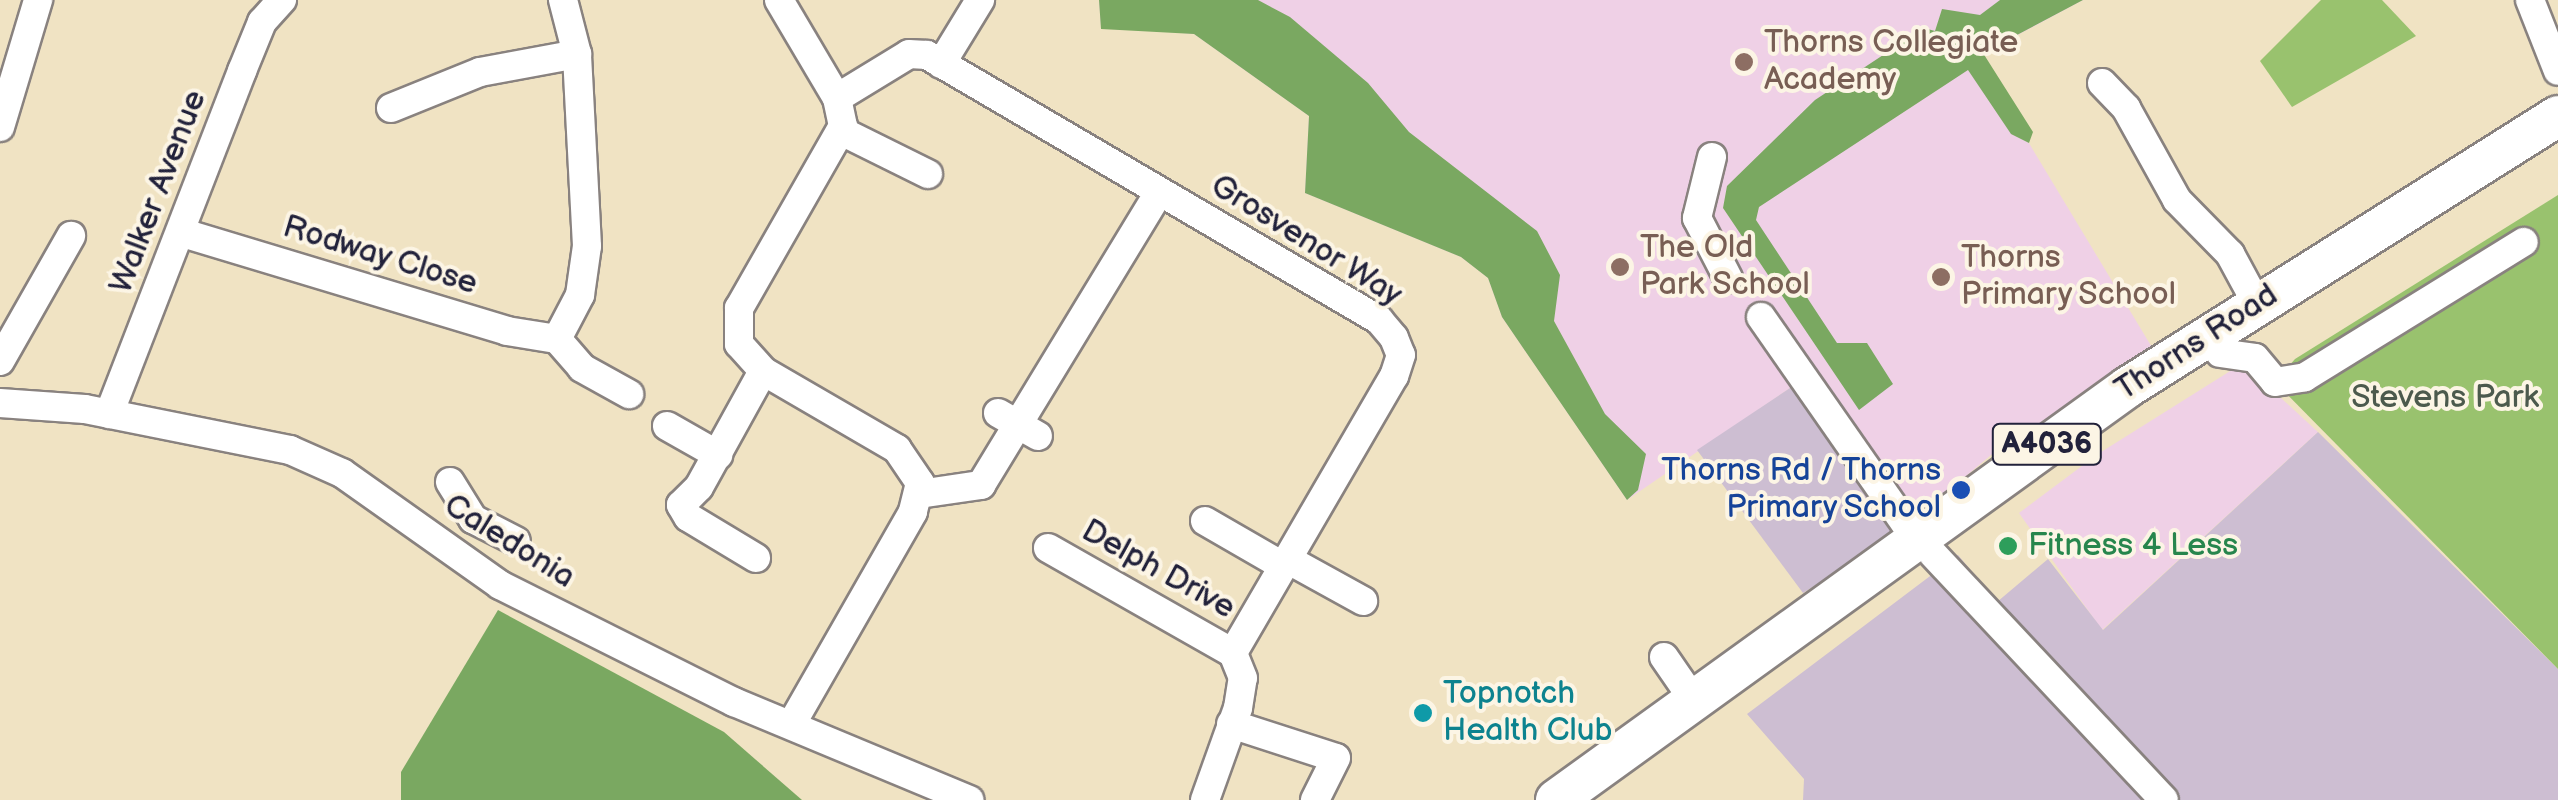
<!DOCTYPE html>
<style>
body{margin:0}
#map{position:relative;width:2558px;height:800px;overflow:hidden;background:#f0e3c3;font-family:"Balsamiq Sans",sans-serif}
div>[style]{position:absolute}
.built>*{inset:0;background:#efd0e6}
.industrial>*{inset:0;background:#cdbed2}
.green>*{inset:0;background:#99c26e}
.forest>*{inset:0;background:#7aa861}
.roads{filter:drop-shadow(2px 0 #89827f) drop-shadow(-2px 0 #89827f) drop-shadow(0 2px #89827f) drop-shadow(0 -2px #89827f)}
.minor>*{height:28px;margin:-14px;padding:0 14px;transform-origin:14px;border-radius:14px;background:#fff}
.highway>*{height:40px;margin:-20px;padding:0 20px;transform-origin:20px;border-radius:20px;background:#fff}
.dots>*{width:28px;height:28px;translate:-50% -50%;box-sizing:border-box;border:5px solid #fcf5e5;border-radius:50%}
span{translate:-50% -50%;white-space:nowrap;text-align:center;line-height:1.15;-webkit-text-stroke:8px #fcf5e5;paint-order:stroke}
.shield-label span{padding:2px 8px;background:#fcf5e5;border:2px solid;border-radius:8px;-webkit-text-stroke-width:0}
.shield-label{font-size:30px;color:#22223b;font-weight:700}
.education-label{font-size:32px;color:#785e54}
.left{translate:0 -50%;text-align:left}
.street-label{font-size:32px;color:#22223b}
.park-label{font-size:32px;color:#4c5a4d}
.transit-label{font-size:32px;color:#164399}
.right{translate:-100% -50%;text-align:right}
.leisure-label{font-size:32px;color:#27864d}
.culture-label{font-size:32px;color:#0d838f}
</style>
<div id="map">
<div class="built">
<div style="clip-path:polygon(1099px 0,2083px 0,1977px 57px,2153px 349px,1991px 455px,1896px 535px,1796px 384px,1627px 500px,1502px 317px,1488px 278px,1461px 257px,1305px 193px,1309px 116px,1194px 34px,1101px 26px)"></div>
<div style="clip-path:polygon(2243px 363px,2318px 432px,2102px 630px,2019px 513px,2098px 454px)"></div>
</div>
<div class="industrial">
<div style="clip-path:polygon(1796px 384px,1896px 535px,1803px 593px,1697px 450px)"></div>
<div style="clip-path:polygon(2318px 432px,2558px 669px,2558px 800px,1803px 800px,1804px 779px,1747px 714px,1958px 555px,1997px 602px,2048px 559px,2103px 630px)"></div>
</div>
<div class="green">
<div style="clip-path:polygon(2321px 0,2382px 0,2416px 36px,2292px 107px,2260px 61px)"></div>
<div style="clip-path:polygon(2558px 195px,2558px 669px,2275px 382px,2295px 359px)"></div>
</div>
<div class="forest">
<div style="clip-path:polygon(1099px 0,1258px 0,1290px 17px,1368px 83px,1409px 132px,1537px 231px,1560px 275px,1554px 321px,1605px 414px,1646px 454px,1638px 490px,1627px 500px,1502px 317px,1488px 278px,1461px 257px,1305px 193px,1309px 116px,1194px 34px,1101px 29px)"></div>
<div style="clip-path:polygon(2000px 0,2083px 0,1983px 53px,2033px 132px,2029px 143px,2011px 134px,1968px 70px,1759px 207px,1756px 220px,1837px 343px,1867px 343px,1893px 384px,1859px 410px,1723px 208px,1727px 186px,1815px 100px,1924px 28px,1935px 31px,1942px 9px,1980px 15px)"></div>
<div style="clip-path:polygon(498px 610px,724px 732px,802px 800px,401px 800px,401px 772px)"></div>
</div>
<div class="roads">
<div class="minor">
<div style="left:779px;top:0;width:114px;rotate:59.4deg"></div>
<div style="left:837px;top:98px;width:29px;rotate:78deg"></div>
<div style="left:843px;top:126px;width:210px;rotate:119.7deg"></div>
<div style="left:739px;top:308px;width:36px;rotate:90deg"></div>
<div style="left:739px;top:344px;width:36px;rotate:48deg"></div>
<div style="left:763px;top:371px;width:155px;rotate:30.2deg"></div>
<div style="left:897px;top:449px;width:41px;rotate:55.9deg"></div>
<div style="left:920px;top:483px;width:30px;rotate:104deg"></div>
<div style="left:913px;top:512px;width:245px;rotate:119.8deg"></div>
<div style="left:2530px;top:0;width:76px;rotate:68.5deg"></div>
<div style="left:941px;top:64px;width:75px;rotate:-58.6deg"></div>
<div style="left:2102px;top:83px;width:35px;rotate:46deg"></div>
<div style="left:2126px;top:108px;width:105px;rotate:61deg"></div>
<div style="left:2177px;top:200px;width:76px;rotate:45.5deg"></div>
<div style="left:2230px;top:254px;width:57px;rotate:61.6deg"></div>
<div style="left:837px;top:98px;width:84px;rotate:-31.4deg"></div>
<div style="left:909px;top:54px;width:18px;rotate:3deg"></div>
<div style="left:927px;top:55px;width:524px;rotate:30.38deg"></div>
<div style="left:1379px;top:320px;width:23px;rotate:50deg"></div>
<div style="left:1394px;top:338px;width:18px;rotate:68deg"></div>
<div style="left:1401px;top:355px;width:22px;rotate:108deg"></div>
<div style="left:1394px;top:376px;width:320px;rotate:120.2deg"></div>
<div style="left:391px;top:108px;width:96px;rotate:-22deg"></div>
<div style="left:480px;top:72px;width:99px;rotate:-10.5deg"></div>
<div style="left:0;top:127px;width:133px;rotate:-73.3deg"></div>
<div style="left:841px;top:131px;width:97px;rotate:26.3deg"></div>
<div style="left:1712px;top:157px;width:63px;rotate:103.8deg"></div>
<div style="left:1697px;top:218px;width:68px;rotate:62.7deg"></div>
<div style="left:183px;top:233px;width:338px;rotate:16.8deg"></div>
<div style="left:507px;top:331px;width:51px;rotate:9.1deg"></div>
<div style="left:1761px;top:317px;width:271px;rotate:55.1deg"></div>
<div style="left:557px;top:339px;width:50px;rotate:-62.4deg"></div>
<div style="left:580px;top:295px;width:49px;rotate:-81.9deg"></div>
<div style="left:587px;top:246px;width:192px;rotate:-93deg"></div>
<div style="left:577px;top:54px;width:56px;rotate:-104.5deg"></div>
<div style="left:557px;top:339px;width:38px;rotate:49deg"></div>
<div style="left:582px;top:368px;width:54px;rotate:29deg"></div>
<div style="left:2220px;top:353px;width:35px;rotate:8deg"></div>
<div style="left:2255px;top:358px;width:31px;rotate:50deg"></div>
<div style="left:2275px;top:382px;width:30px;rotate:-9deg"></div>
<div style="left:2305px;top:377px;width:257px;rotate:-31.7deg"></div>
<div style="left:0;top:361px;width:144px;rotate:-60.4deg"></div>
<div style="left:0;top:403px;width:85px;rotate:4deg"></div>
<div style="left:85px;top:409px;width:209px;rotate:11.3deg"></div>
<div style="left:290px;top:450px;width:57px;rotate:23.9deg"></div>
<div style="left:342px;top:473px;width:194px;rotate:35.3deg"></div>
<div style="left:500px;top:585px;width:262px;rotate:26.6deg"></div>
<div style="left:734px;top:702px;width:255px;rotate:22.6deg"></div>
<div style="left:998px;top:413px;width:46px;rotate:29.9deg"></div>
<div style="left:109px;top:414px;width:368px;rotate:-68.8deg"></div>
<div style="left:242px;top:71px;width:53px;rotate:-67.8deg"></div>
<div style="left:262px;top:22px;width:30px;rotate:-48deg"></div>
<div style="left:667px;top:426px;width:59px;rotate:29.6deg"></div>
<div style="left:450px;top:482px;width:44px;rotate:58.1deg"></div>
<div style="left:473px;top:519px;width:48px;rotate:27.1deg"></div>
<div style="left:919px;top:494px;width:63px;rotate:-8.3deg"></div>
<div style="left:981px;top:485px;width:343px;rotate:-58.7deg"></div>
<div style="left:1205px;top:521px;width:90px;rotate:30deg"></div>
<div style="left:1048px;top:548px;width:213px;rotate:29.6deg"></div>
<div style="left:1933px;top:554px;width:337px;rotate:46.8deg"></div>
<div style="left:756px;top:558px;width:79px;rotate:-148.9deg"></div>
<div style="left:688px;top:517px;width:14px;rotate:-120deg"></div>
<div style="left:681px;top:505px;width:25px;rotate:-45deg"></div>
<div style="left:699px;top:487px;width:132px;rotate:-61.1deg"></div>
<div style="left:1287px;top:559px;width:87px;rotate:28.9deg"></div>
<div style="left:1664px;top:657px;width:51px;rotate:55.4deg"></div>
<div style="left:1231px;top:724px;width:110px;rotate:17.9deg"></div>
<div style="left:1336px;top:758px;width:47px;rotate:116.6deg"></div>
<div style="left:1205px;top:800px;width:98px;rotate:-70.3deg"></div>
<div style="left:1238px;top:708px;width:30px;rotate:-81deg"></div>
<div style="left:1243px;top:678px;width:27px;rotate:-112deg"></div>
</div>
<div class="highway">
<div style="left:1556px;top:800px;width:706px;rotate:-35.83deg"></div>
<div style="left:2128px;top:387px;width:508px;rotate:-32.22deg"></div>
</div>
</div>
<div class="dots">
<div style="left:1744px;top:62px;background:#8d6e63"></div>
<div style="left:1620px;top:267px;background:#8d6e63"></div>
<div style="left:1941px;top:277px;background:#8d6e63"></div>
<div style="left:1961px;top:490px;background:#1a4fb4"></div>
<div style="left:2008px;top:546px;background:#2e9e5b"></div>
<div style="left:1423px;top:713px;background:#0f9aa8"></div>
</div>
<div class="shield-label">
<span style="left:2047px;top:444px">A4036</span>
</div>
<div class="education-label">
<span class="left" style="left:1764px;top:62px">Thorns Collegiate<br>Academy</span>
<span class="left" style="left:1640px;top:267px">The Old<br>Park School</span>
<span class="left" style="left:1961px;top:277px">Thorns<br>Primary School</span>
</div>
<div class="street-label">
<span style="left:159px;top:192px;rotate:-69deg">Walker Avenue</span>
<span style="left:1306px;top:241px;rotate:32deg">Grosvenor Way</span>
<span style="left:380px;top:256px;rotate:17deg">Rodway Close</span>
<span style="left:2197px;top:343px;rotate:-33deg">Thorns Road</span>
<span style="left:509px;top:542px;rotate:32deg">Caledonia</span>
<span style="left:1158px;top:570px;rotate:29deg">Delph Drive</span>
</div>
<div class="park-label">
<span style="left:2445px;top:398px">Stevens Park</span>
</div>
<div class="transit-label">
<span class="right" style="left:1941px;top:490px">Thorns Rd / Thorns<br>Primary School</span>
</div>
<div class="leisure-label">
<span class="left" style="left:2028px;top:546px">Fitness 4 Less</span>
</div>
<div class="culture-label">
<span class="left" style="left:1443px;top:713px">Topnotch<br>Health Club</span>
</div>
</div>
